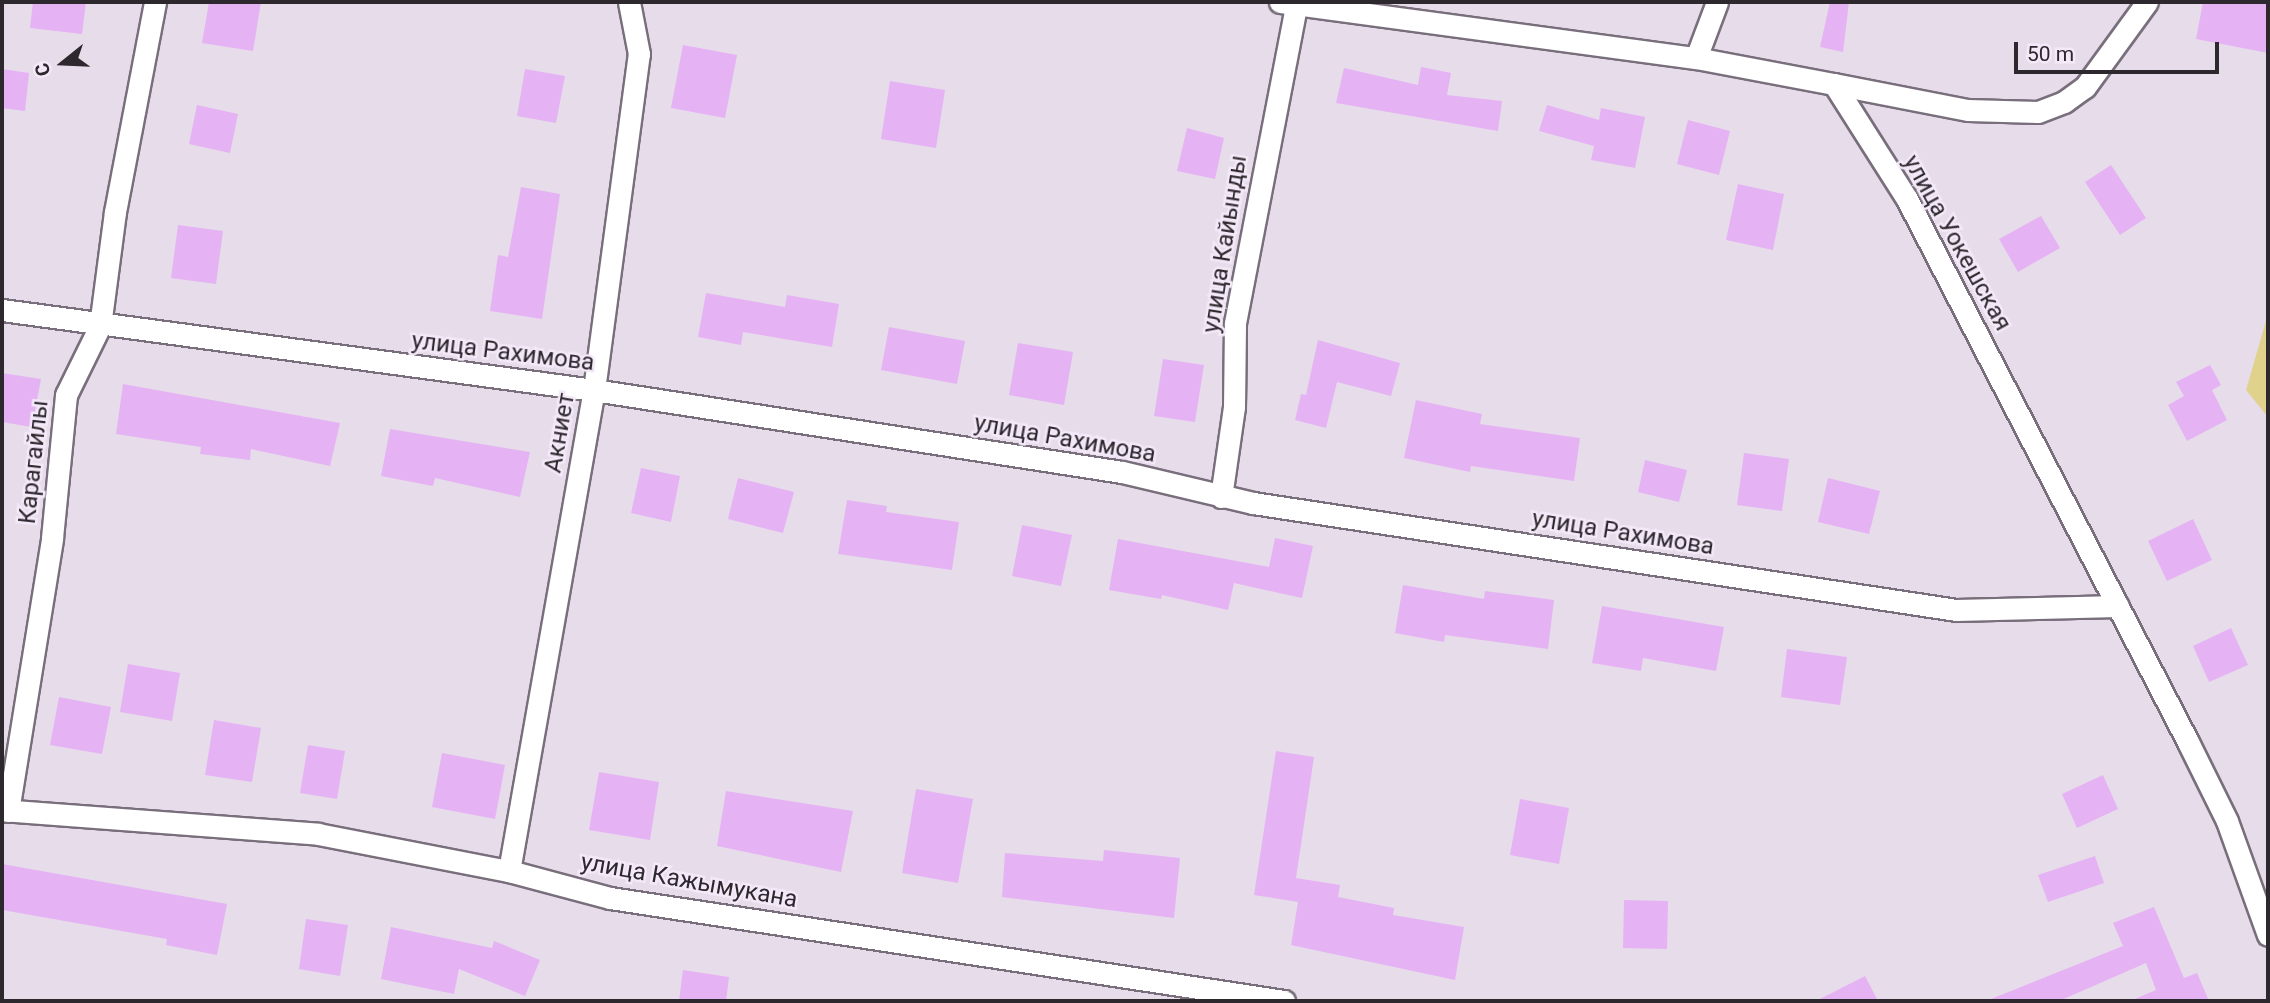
<!DOCTYPE html>
<meta charset="utf-8">
<style>
body{margin:0}
#map{position:relative;width:2270px;height:1003px;overflow:hidden;background:#e7dcea;font-family:Roboto,sans-serif}
div>[style]{position:absolute}
.green>*{inset:0;background:#e0d28c}
.building>*{inset:0;background:#e5b3f4}
.roads{filter:drop-shadow(2px 0 #796f7c) drop-shadow(-2px 0 #796f7c) drop-shadow(0 2px #796f7c) drop-shadow(0 -2px #796f7c)}
.street>*{height:21px;margin:-10.5px;padding:0 10.5px;transform-origin:10.5px;border-radius:10.5px;background:#fff}
span{translate:-50% -50%;white-space:nowrap;text-align:center;line-height:1.15;-webkit-text-stroke:5px #f4e9f8;paint-order:stroke}
.street-label{font-size:24px;color:#2d282e}
.frame{position:absolute;inset:0;border:4px solid #2d282e;pointer-events:none}
.north{position:absolute;left:28px;top:28px;width:70px;height:70px;-webkit-text-stroke:5px #f4e9f8;paint-order:stroke;rotate:252deg;font-size:19px;font-weight:700;line-height:28px;text-align:center;color:#2d282e}
.north::after{content:'';display:block;margin:auto;width:24px;height:32px;background:#2d282e;clip-path:polygon(50% 0,100% 100%,50% 72%,0 100%)}
.scale{position:absolute;left:2014px;top:42px;width:205px;height:32px;box-sizing:border-box;border:4px solid #2d282e;border-top:0;padding-left:9px;font-size:21px;line-height:24px;white-space:nowrap;color:#2d282e;-webkit-text-stroke:5px #f4e9f8;paint-order:stroke}
</style>
<div id="map">
<div class="green">
<div style="clip-path:polygon(2268px 314px,2268px 417px,2246px 390px)"></div>
</div>
<div class="building">
<div style="clip-path:polygon(33px 2px,86px 2px,82px 34px,30px 28px)"></div>
<div style="clip-path:polygon(209px 2px,261px 2px,253px 51px,202px 43px)"></div>
<div style="clip-path:polygon(1830px 2px,1849px 2px,1843px 52px,1820px 47px)"></div>
<div style="clip-path:polygon(2203px 2px,2268px 2px,2268px 53px,2196px 39px)"></div>
<div style="clip-path:polygon(683px 45px,737px 55px,725px 118px,671px 108px)"></div>
<div style="clip-path:polygon(1421px 67px,1451px 73px,1447px 95px,1502px 101px,1498px 131px,1336px 103px,1344px 68px,1418px 85px)"></div>
<div style="clip-path:polygon(2px 69px,29px 73px,25px 111px,2px 108px)"></div>
<div style="clip-path:polygon(525px 69px,565px 76px,556px 123px,517px 116px)"></div>
<div style="clip-path:polygon(890px 81px,945px 90px,936px 148px,881px 139px)"></div>
<div style="clip-path:polygon(197px 105px,238px 114px,230px 153px,189px 144px)"></div>
<div style="clip-path:polygon(1547px 105px,1599px 120px,1601px 108px,1645px 117px,1635px 168px,1591px 160px,1594px 146px,1539px 131px)"></div>
<div style="clip-path:polygon(1688px 120px,1730px 131px,1719px 175px,1677px 164px)"></div>
<div style="clip-path:polygon(1187px 128px,1224px 138px,1215px 179px,1177px 171px)"></div>
<div style="clip-path:polygon(2111px 165px,2146px 218px,2120px 235px,2085px 182px)"></div>
<div style="clip-path:polygon(1738px 184px,1784px 194px,1773px 250px,1726px 240px)"></div>
<div style="clip-path:polygon(521px 187px,560px 194px,542px 319px,490px 311px,498px 255px,508px 257px)"></div>
<div style="clip-path:polygon(2041px 216px,2060px 248px,2018px 272px,1999px 239px)"></div>
<div style="clip-path:polygon(178px 225px,223px 231px,216px 284px,171px 278px)"></div>
<div style="clip-path:polygon(706px 293px,785px 307px,787px 295px,839px 304px,832px 347px,743px 332px,741px 345px,698px 337px)"></div>
<div style="clip-path:polygon(889px 327px,965px 341px,957px 384px,881px 370px)"></div>
<div style="clip-path:polygon(1318px 340px,1400px 363px,1391px 396px,1337px 382px,1326px 428px,1295px 420px,1301px 394px,1306px 395px)"></div>
<div style="clip-path:polygon(1018px 343px,1073px 352px,1064px 405px,1009px 395px)"></div>
<div style="clip-path:polygon(1163px 359px,1204px 365px,1195px 422px,1154px 416px)"></div>
<div style="clip-path:polygon(2210px 365px,2221px 385px,2212px 390px,2227px 420px,2187px 441px,2168px 405px,2184px 396px,2176px 382px)"></div>
<div style="clip-path:polygon(2px 373px,41px 379px,32px 427px,2px 422px)"></div>
<div style="clip-path:polygon(123px 384px,340px 423px,330px 466px,251px 449px,250px 460px,200px 454px,201px 447px,116px 434px)"></div>
<div style="clip-path:polygon(1416px 400px,1482px 414px,1480px 424px,1580px 438px,1574px 481px,1471px 466px,1470px 472px,1404px 458px)"></div>
<div style="clip-path:polygon(390px 429px,530px 452px,520px 497px,435px 478px,433px 486px,381px 476px)"></div>
<div style="clip-path:polygon(1744px 453px,1789px 459px,1782px 511px,1737px 505px)"></div>
<div style="clip-path:polygon(1645px 460px,1687px 470px,1679px 502px,1638px 492px)"></div>
<div style="clip-path:polygon(641px 468px,680px 476px,671px 522px,631px 513px)"></div>
<div style="clip-path:polygon(738px 478px,794px 492px,783px 533px,728px 519px)"></div>
<div style="clip-path:polygon(1828px 478px,1880px 491px,1869px 534px,1818px 522px)"></div>
<div style="clip-path:polygon(847px 500px,887px 506px,886px 512px,959px 522px,952px 570px,838px 554px)"></div>
<div style="clip-path:polygon(2193px 519px,2212px 560px,2167px 581px,2148px 541px)"></div>
<div style="clip-path:polygon(1022px 525px,1072px 535px,1061px 586px,1012px 576px)"></div>
<div style="clip-path:polygon(1275px 538px,1313px 546px,1302px 598px,1234px 583px,1228px 610px,1162px 595px,1161px 599px,1109px 590px,1118px 539px,1269px 567px)"></div>
<div style="clip-path:polygon(1403px 585px,1484px 599px,1485px 591px,1554px 600px,1548px 649px,1445px 635px,1444px 642px,1395px 633px)"></div>
<div style="clip-path:polygon(1602px 606px,1724px 627px,1716px 671px,1643px 658px,1641px 671px,1592px 663px)"></div>
<div style="clip-path:polygon(2231px 628px,2248px 665px,2209px 682px,2193px 646px)"></div>
<div style="clip-path:polygon(1787px 649px,1847px 657px,1840px 705px,1781px 697px)"></div>
<div style="clip-path:polygon(128px 664px,180px 673px,172px 721px,120px 712px)"></div>
<div style="clip-path:polygon(59px 697px,111px 707px,102px 754px,50px 745px)"></div>
<div style="clip-path:polygon(214px 720px,261px 728px,252px 782px,205px 775px)"></div>
<div style="clip-path:polygon(308px 745px,345px 751px,337px 799px,300px 793px)"></div>
<div style="clip-path:polygon(1276px 751px,1314px 757px,1296px 878px,1340px 885px,1338px 897px,1394px 908px,1393px 915px,1464px 927px,1455px 980px,1291px 945px,1298px 902px,1254px 895px)"></div>
<div style="clip-path:polygon(442px 753px,505px 765px,495px 819px,432px 807px)"></div>
<div style="clip-path:polygon(599px 772px,659px 782px,650px 840px,589px 830px)"></div>
<div style="clip-path:polygon(2103px 775px,2118px 809px,2077px 828px,2062px 794px)"></div>
<div style="clip-path:polygon(916px 789px,973px 799px,958px 883px,902px 873px)"></div>
<div style="clip-path:polygon(726px 791px,853px 811px,841px 872px,717px 846px)"></div>
<div style="clip-path:polygon(1520px 799px,1569px 808px,1559px 864px,1510px 855px)"></div>
<div style="clip-path:polygon(1104px 850px,1180px 858px,1174px 918px,1002px 897px,1005px 853px,1103px 861px)"></div>
<div style="clip-path:polygon(2095px 856px,2104px 883px,2048px 902px,2038px 875px)"></div>
<div style="clip-path:polygon(2px 864px,227px 904px,217px 955px,166px 945px,167px 939px,2px 910px)"></div>
<div style="clip-path:polygon(1624px 900px,1668px 901px,1667px 949px,1623px 948px)"></div>
<div style="clip-path:polygon(2154px 907px,2184px 978px,2197px 973px,2209px 1001px,2130px 1001px,2156px 990px,2146px 963px,2059px 1001px,1986px 1001px,2123px 946px,2113px 923px)"></div>
<div style="clip-path:polygon(306px 919px,348px 925px,340px 976px,299px 969px)"></div>
<div style="clip-path:polygon(391px 927px,492px 948px,494px 941px,540px 960px,525px 996px,459px 969px,454px 994px,381px 979px)"></div>
<div style="clip-path:polygon(683px 970px,729px 977px,726px 1001px,679px 1001px)"></div>
<div style="clip-path:polygon(1865px 976px,1878px 1001px,1816px 1001px)"></div>
</div>
<div class="roads">
<div class="street">
<div style="left:1280px;top:2px;width:420px;rotate:7.7deg"></div>
<div style="left:1696px;top:58px;width:140px;rotate:10.7deg"></div>
<div style="left:1834px;top:84px;width:136px;rotate:57.6deg"></div>
<div style="left:1907px;top:199px;width:611px;rotate:62.64deg"></div>
<div style="left:2188px;top:742px;width:88px;rotate:63.7deg"></div>
<div style="left:2227px;top:821px;width:121px;rotate:70.2deg"></div>
<div style="left:1696px;top:58px;width:60px;rotate:-69.4deg"></div>
<div style="left:1834px;top:84px;width:136px;rotate:11deg"></div>
<div style="left:1968px;top:110px;width:70px;rotate:1.6deg"></div>
<div style="left:2038px;top:112px;width:28px;rotate:-21deg"></div>
<div style="left:2064px;top:102px;width:26px;rotate:-36deg"></div>
<div style="left:2085px;top:87px;width:105px;rotate:-53.9deg"></div>
<div style="left:2px;top:310px;width:597px;rotate:7.7deg"></div>
<div style="left:594px;top:390px;width:534px;rotate:8.83deg"></div>
<div style="left:1122px;top:472px;width:135px;rotate:13.3deg"></div>
<div style="left:1253px;top:503px;width:711px;rotate:8.65deg"></div>
<div style="left:1956px;top:610px;width:162px;rotate:-1.4deg"></div>
<div style="left:1221px;top:497px;width:91px;rotate:-81.8deg"></div>
<div style="left:1234px;top:407px;width:84px;rotate:-89.3deg"></div>
<div style="left:1235px;top:323px;width:327px;rotate:-79.1deg"></div>
<div style="left:2px;top:810px;width:317px;rotate:4.3deg"></div>
<div style="left:318px;top:834px;width:195px;rotate:11deg"></div>
<div style="left:509px;top:871px;width:105px;rotate:15deg"></div>
<div style="left:610px;top:898px;width:682px;rotate:8.69deg"></div>
<div style="left:8px;top:811px;width:277px;rotate:-80.8deg"></div>
<div style="left:52px;top:538px;width:144px;rotate:-84.4deg"></div>
<div style="left:66px;top:395px;width:77px;rotate:-63.8deg"></div>
<div style="left:100px;top:326px;width:115px;rotate:-82.5deg"></div>
<div style="left:115px;top:212px;width:214px;rotate:-79.2deg"></div>
<div style="left:509px;top:871px;width:488px;rotate:-80deg"></div>
<div style="left:594px;top:390px;width:339px;rotate:-82.4deg"></div>
<div style="left:639px;top:54px;width:53px;rotate:-100.9deg"></div>
</div>
</div>
<div class="street-label">
<span style="left:1957px;top:243px;rotate:61deg">улица Уокешская</span>
<span style="left:1225px;top:244px;rotate:-81deg">улица Кайынды</span>
<span style="left:503px;top:352px;rotate:7deg">улица Рахимова</span>
<span style="left:560px;top:433px;rotate:-80deg">Акниет</span>
<span style="left:1065px;top:439px;rotate:10deg">улица Рахимова</span>
<span style="left:34px;top:462px;rotate:-84deg">Карагайлы</span>
<span style="left:1623px;top:533px;rotate:9deg">улица Рахимова</span>
<span style="left:689px;top:881px;rotate:10deg">улица Кажымукана</span>
</div>
<div class="frame"></div>
<div class="north">С</div>
<div class="scale">50 m</div>
</div>
